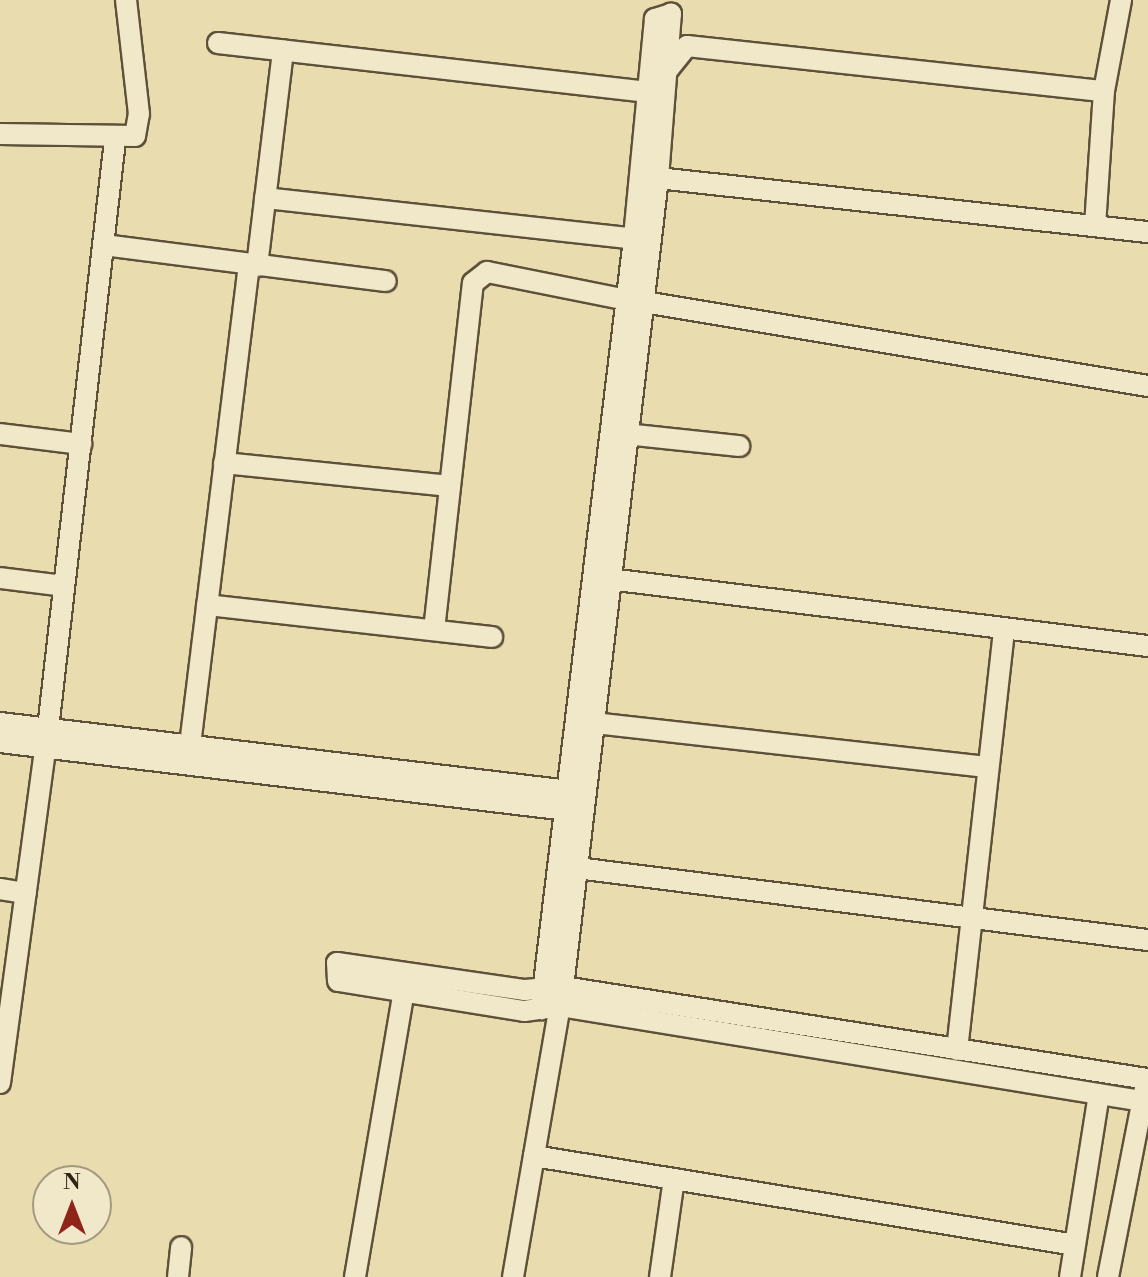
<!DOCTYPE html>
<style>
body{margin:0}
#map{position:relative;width:1148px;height:1277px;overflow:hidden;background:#e9dcae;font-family:"Libre Bodoni",serif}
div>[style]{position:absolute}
.roads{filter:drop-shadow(2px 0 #5e513a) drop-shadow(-2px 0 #5e513a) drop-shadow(0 2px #5e513a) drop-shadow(0 -2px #5e513a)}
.street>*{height:20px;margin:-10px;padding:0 10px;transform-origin:10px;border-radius:10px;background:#f1e8ca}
span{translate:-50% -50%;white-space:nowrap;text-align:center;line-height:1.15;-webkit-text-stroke:6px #f1e8ca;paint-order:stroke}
.north{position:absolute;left:32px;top:1165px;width:80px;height:80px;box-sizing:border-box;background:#f1e8ca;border:2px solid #a49981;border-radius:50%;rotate:0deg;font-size:22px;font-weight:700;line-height:32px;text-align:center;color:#302313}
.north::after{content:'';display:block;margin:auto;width:28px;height:36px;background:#8f2418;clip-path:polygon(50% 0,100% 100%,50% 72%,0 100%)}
</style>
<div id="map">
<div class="roads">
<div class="street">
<div style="left:218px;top:43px;width:435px;rotate:6.5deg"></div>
<div style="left:650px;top:92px;width:59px;rotate:-51.2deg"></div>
<div style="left:687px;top:46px;width:419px;rotate:6.2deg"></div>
<div style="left:0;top:134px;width:135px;rotate:0.8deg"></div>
<div style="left:135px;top:136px;width:22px;rotate:-80deg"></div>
<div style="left:139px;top:114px;width:115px;rotate:-96.5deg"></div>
<div style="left:658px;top:178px;width:493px;rotate:6.3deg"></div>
<div style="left:265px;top:198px;width:371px;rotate:6.3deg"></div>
<div style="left:1095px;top:226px;width:135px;rotate:-86.2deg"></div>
<div style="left:1104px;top:91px;width:93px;rotate:-79.4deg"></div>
<div style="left:104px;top:245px;width:284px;rotate:7.3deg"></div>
<div style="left:257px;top:266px;width:217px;rotate:-83.1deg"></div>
<div style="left:644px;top:302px;width:511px;rotate:9.46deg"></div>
<div style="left:0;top:434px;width:82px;rotate:7deg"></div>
<div style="left:626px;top:434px;width:114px;rotate:6.1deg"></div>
<div style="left:224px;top:463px;width:227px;rotate:5.8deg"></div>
<div style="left:0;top:578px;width:64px;rotate:7.1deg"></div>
<div style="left:609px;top:579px;width:543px;rotate:7.09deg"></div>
<div style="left:207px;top:605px;width:287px;rotate:6.4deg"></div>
<div style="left:434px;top:630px;width:349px;rotate:-83.6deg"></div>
<div style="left:473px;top:283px;width:18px;rotate:-38deg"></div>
<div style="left:487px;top:272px;width:143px;rotate:11.3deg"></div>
<div style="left:0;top:723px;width:573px;rotate:6.81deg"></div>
<div style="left:594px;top:723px;width:394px;rotate:6.4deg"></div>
<div style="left:48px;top:729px;width:593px;rotate:-83.51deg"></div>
<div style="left:0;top:742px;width:571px;rotate:6.84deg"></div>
<div style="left:190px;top:745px;width:484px;rotate:-83deg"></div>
<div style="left:577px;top:868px;width:576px;rotate:7.19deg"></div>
<div style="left:0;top:889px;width:26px;rotate:9deg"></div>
<div style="left:957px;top:1050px;width:424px;rotate:-83.6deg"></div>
<div style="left:0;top:1083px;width:338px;rotate:-82.3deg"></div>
<div style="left:1142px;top:1101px;width:590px;rotate:-170.73deg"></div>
<div style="left:560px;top:1006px;width:36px;rotate:172deg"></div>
<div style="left:524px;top:1011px;width:188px;rotate:-170.8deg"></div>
<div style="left:338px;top:981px;width:18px;rotate:-93deg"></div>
<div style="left:337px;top:963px;width:190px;rotate:8.2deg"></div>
<div style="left:525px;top:990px;width:38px;rotate:-5deg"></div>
<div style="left:563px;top:987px;width:591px;rotate:8.95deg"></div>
<div style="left:534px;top:1156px;width:548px;rotate:9.34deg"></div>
<div style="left:178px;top:1277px;width:30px;rotate:-84deg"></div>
<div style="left:355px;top:1277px;width:291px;rotate:-80.3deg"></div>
<div style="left:513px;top:1277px;width:294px;rotate:-80.2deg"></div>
<div style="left:563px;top:987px;width:815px;rotate:-83.3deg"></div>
<div style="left:658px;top:178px;width:165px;rotate:-85.5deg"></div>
<div style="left:671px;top:14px;width:17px;rotate:163deg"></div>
<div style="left:655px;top:19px;width:221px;rotate:95.5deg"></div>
<div style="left:634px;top:239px;width:776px;rotate:96.89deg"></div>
<div style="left:660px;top:1277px;width:99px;rotate:-81.9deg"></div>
<div style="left:1070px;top:1277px;width:185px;rotate:-81deg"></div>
<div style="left:1108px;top:1277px;width:192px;rotate:-78.9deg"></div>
</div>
</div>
<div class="north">N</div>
</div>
